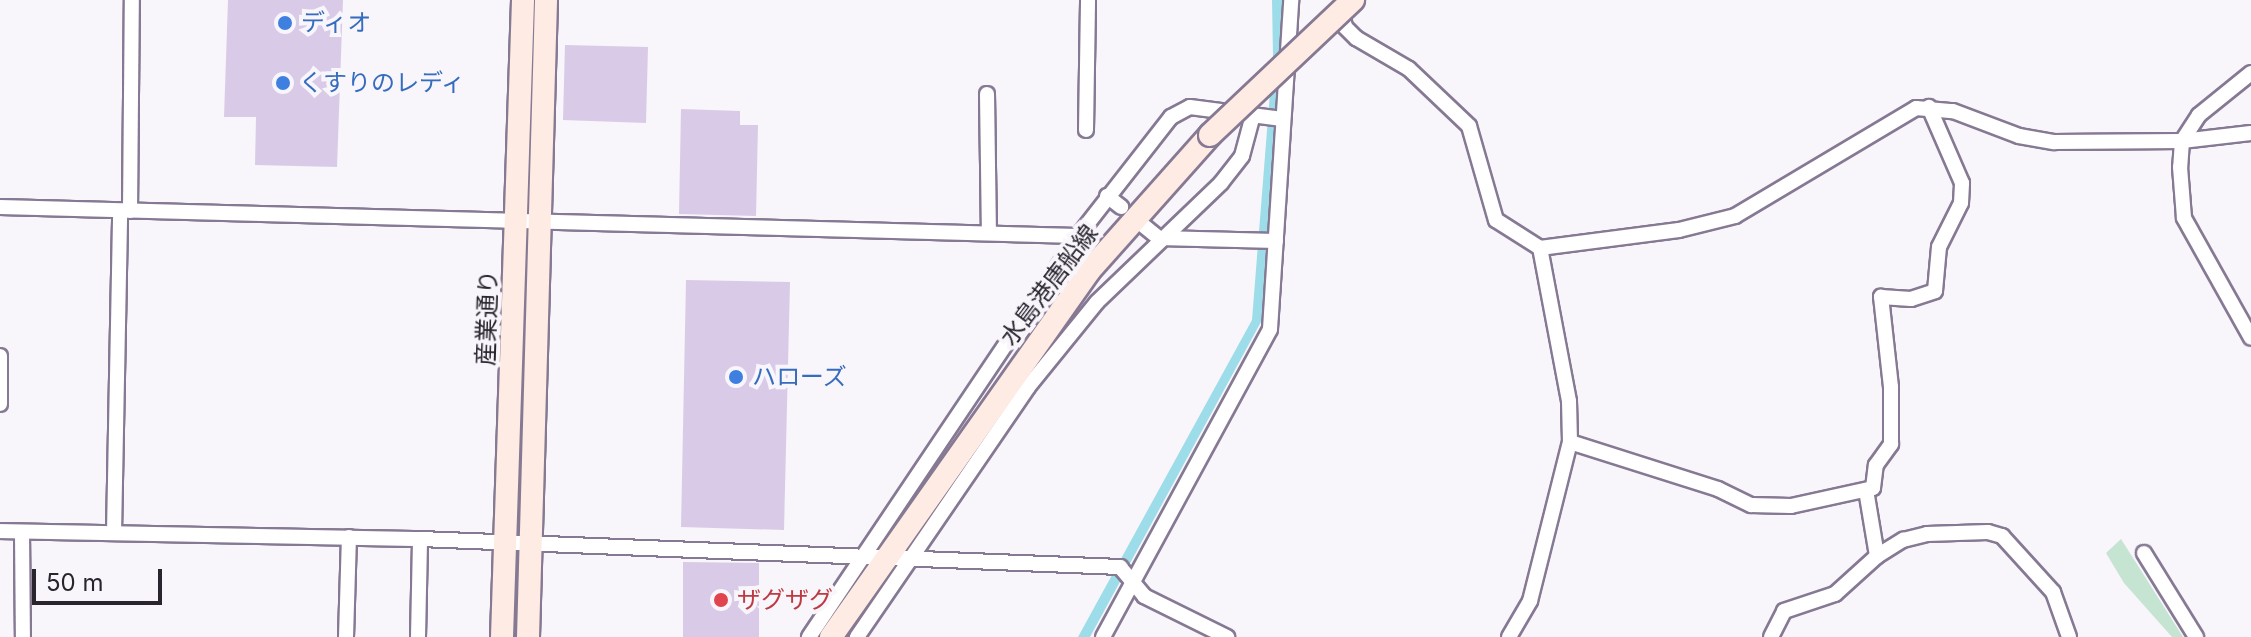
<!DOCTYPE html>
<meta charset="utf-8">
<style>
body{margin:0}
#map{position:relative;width:2251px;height:637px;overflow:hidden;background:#f8f5fb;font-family:Inter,"Noto Sans JP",sans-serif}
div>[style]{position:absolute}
.green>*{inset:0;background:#c5e4d2}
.water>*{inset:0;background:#9ddce9}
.building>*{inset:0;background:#d9cbe8}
.roads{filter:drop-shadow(2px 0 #867993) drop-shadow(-2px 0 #867993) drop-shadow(0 2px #867993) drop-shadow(0 -2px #867993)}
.street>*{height:14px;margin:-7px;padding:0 7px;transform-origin:7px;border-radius:7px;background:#fff}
.secondary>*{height:22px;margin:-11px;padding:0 11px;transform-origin:11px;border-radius:11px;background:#feebe3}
.bridges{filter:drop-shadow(2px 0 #867993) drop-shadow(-2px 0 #867993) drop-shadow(0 2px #867993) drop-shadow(0 -2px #867993)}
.secondary-bridge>*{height:22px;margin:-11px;padding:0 11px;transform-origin:11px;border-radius:11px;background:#feebe3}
.dots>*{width:22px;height:22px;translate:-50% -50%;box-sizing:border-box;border:4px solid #f8f5fb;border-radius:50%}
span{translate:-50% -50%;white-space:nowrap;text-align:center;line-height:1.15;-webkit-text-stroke:8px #f8f5fb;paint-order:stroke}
.shop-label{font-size:24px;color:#366cbe}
.left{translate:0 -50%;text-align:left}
.street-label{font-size:24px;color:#29242e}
.health-label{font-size:24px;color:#be3a42}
.scale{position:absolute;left:32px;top:569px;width:130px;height:36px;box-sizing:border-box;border:4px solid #29242e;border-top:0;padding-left:10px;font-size:24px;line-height:28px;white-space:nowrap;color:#29242e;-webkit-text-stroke:6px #f8f5fb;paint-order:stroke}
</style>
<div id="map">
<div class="green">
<div style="clip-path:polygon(2121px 539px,2183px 637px,2172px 637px,2124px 583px,2106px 553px)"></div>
</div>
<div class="water">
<div style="clip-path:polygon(1272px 0,1284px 0,1262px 320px,1090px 637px,1078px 637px,1252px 320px,1273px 55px)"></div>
</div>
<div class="building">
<div style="clip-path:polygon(228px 0,343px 0,337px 167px,255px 165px,256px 117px,224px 117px)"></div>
<div style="clip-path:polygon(565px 45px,648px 47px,646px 123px,563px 120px)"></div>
<div style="clip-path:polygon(681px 109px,740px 111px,740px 125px,758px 125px,756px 216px,679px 214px)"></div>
<div style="clip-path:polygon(686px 280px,790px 282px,784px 530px,681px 527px)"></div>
<div style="clip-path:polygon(683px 562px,759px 563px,759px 637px,683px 637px)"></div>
</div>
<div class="roads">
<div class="street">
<div style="left:1341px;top:8px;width:19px;rotate:78deg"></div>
<div style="left:1345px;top:27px;width:16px;rotate:45deg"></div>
<div style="left:1356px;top:38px;width:61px;rotate:30.3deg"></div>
<div style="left:1409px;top:69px;width:83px;rotate:43.5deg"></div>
<div style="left:1469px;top:126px;width:98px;rotate:74deg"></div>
<div style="left:1496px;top:220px;width:52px;rotate:32.5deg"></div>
<div style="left:1540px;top:248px;width:140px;rotate:-7.4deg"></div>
<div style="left:1679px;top:230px;width:58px;rotate:-14deg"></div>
<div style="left:1735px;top:216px;width:211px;rotate:-30.8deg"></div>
<div style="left:1916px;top:108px;width:37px;rotate:5deg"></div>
<div style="left:1953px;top:111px;width:71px;rotate:20.7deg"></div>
<div style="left:2019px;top:136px;width:36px;rotate:10deg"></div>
<div style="left:2054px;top:142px;width:128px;rotate:-0.4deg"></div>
<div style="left:2182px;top:141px;width:69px;rotate:-6.6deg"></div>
<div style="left:2251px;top:73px;width:67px;rotate:141.1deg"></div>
<div style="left:2199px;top:115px;width:31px;rotate:123deg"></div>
<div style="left:2182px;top:141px;width:26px;rotate:94deg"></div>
<div style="left:2180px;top:167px;width:51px;rotate:85.5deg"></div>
<div style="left:2184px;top:218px;width:137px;rotate:60.8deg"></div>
<div style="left:987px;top:94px;width:138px;rotate:89.2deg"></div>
<div style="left:1086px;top:130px;width:130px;rotate:-89.1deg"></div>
<div style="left:1107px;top:196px;width:18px;rotate:38deg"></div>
<div style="left:0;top:207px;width:1078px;rotate:1.54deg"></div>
<div style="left:130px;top:211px;width:211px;rotate:-89.5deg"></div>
<div style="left:1144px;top:226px;width:19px;rotate:39deg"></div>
<div style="left:1159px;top:238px;width:117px;rotate:1.5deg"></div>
<div style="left:0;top:356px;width:48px;rotate:90deg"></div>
<div style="left:1570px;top:442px;width:155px;rotate:17.6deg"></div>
<div style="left:1718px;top:489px;width:37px;rotate:26deg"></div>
<div style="left:1751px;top:505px;width:40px;rotate:1.4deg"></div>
<div style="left:1791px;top:506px;width:84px;rotate:-12.4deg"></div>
<div style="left:1873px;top:488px;width:23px;rotate:-83deg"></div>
<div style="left:1876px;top:465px;width:26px;rotate:-54deg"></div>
<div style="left:1891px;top:444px;width:57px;rotate:-90deg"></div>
<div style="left:1891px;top:387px;width:91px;rotate:-96.3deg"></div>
<div style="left:1881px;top:297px;width:30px;rotate:4deg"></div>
<div style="left:1911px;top:299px;width:25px;rotate:-18deg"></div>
<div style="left:1935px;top:291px;width:44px;rotate:-84.8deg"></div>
<div style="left:1939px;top:247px;width:49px;rotate:-63.4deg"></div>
<div style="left:1961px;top:203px;width:20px;rotate:-87deg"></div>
<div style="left:1962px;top:183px;width:83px;rotate:-113.5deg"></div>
<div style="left:1866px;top:490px;width:67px;rotate:80.5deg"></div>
<div style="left:1877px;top:556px;width:31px;rotate:-32deg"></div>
<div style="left:1903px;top:540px;width:25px;rotate:-14deg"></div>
<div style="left:1927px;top:534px;width:61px;rotate:-1.9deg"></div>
<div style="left:1988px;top:532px;width:15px;rotate:16deg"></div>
<div style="left:2002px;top:536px;width:76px;rotate:47.7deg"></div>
<div style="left:2053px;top:592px;width:48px;rotate:70.4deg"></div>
<div style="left:0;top:531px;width:420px;rotate:1.1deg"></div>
<div style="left:420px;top:539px;width:701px;rotate:2.29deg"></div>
<div style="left:1120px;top:567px;width:38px;rotate:50deg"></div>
<div style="left:1144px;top:596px;width:93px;rotate:26.3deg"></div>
<div style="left:22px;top:532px;width:105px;rotate:89.5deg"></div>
<div style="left:114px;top:533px;width:322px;rotate:-88.9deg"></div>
<div style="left:2144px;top:553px;width:99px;rotate:58.2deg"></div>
<div style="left:346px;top:637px;width:100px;rotate:-88.3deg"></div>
<div style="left:418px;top:637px;width:98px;rotate:-88.8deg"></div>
<div style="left:809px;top:637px;width:483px;rotate:-56.1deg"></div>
<div style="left:1078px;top:236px;width:151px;rotate:-52deg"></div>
<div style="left:1171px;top:117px;width:21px;rotate:-28deg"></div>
<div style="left:1190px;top:107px;width:93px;rotate:7.4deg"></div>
<div style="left:857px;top:637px;width:303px;rotate:-55.6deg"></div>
<div style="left:1028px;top:387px;width:109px;rotate:-50.9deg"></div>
<div style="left:1097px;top:302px;width:172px;rotate:-43.8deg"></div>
<div style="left:1221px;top:183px;width:34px;rotate:-52deg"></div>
<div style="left:1242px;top:156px;width:38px;rotate:-75deg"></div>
<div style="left:1103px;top:637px;width:350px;rotate:-61.5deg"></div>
<div style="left:1270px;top:329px;width:330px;rotate:-86.3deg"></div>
<div style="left:1509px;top:637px;width:42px;rotate:-59.7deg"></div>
<div style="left:1530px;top:601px;width:164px;rotate:-75.9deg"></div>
<div style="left:1570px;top:442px;width:41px;rotate:-91.4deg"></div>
<div style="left:1569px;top:401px;width:156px;rotate:-100.7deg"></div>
<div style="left:1771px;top:637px;width:29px;rotate:-63deg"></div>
<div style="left:1784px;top:611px;width:54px;rotate:-18.4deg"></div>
<div style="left:1835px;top:594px;width:57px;rotate:-42.1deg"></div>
</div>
<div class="secondary">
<div style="left:502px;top:637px;width:637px;rotate:-88.11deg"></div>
<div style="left:528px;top:637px;width:637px;rotate:-88.38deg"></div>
<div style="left:831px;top:637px;width:448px;rotate:-54.8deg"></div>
<div style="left:1089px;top:271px;width:182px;rotate:-48.3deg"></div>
</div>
</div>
<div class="bridges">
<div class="secondary-bridge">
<div style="left:1210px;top:135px;width:197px;rotate:-43.4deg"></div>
</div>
</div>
<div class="dots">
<div style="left:285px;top:23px;background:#3f7fe0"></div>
<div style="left:283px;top:83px;background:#3f7fe0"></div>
<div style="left:736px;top:377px;background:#3f7fe0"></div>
<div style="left:721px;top:600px;background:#e0444e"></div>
</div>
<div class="shop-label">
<span class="left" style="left:301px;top:23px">ディオ</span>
<span class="left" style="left:299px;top:83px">くすりのレディ</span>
<span class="left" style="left:752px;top:377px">ハローズ</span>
</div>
<div class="street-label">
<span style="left:1049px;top:285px;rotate:-53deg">水島港唐船線</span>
<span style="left:487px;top:318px;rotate:-88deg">産業通り</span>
</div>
<div class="health-label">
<span class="left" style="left:737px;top:600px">ザグザグ</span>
</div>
<div class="scale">50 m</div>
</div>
